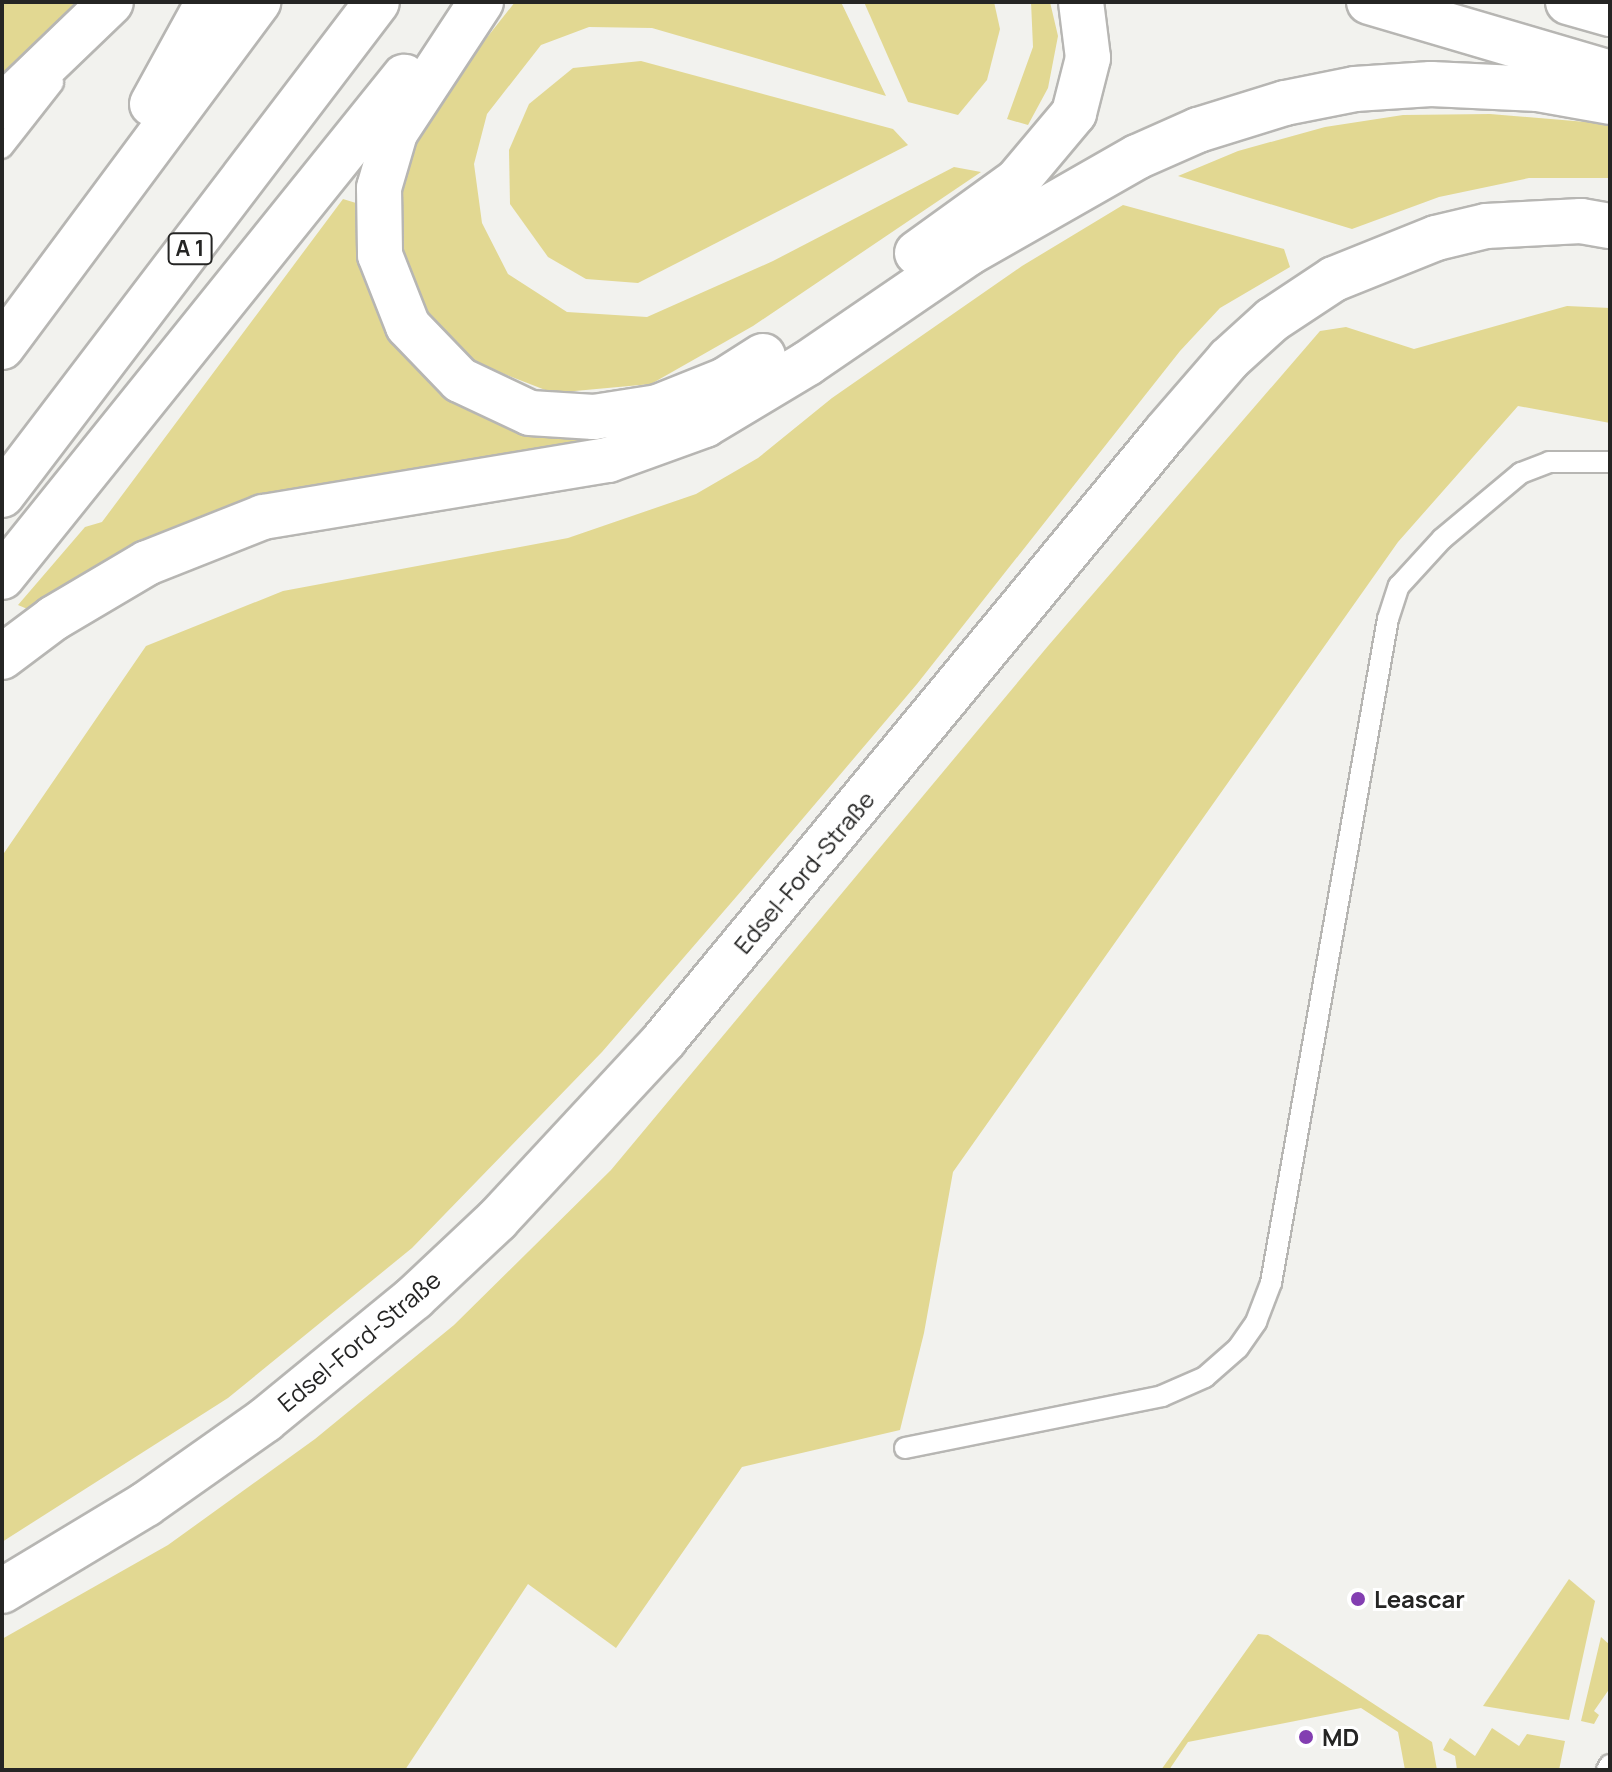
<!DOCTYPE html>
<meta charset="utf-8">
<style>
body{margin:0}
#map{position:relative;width:1612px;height:1772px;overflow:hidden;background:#f2f2ee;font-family:Manrope,sans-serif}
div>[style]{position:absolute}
.green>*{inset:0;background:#e2d892}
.roads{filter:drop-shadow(2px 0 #b7b6b3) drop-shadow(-2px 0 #b7b6b3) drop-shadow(0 2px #b7b6b3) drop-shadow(0 -2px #b7b6b3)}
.lane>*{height:20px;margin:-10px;padding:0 10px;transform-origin:10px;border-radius:10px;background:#fff}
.secondary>*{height:44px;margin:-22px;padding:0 22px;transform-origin:22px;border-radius:22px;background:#fff}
.highway>*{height:44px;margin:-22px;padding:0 22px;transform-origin:22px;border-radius:22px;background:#fff}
.dots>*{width:22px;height:22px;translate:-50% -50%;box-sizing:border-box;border:4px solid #fff;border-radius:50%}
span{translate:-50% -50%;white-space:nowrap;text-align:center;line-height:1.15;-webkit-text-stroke:6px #fff;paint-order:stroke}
.shield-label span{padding:2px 6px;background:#fff;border:2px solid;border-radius:6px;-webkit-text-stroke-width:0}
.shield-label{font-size:22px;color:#252524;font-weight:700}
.street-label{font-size:24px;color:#252524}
.poi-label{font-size:24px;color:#252524;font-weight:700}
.left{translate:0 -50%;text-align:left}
.frame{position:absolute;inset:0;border:4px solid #252524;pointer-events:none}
</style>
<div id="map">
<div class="green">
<div style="clip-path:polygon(2px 2px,79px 2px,2px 83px)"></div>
<div style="clip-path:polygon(515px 2px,841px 2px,886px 96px,652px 28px,589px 27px,541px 45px,487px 114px,474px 164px,482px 223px,508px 274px,567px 312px,647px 317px,773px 261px,954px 167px,981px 172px,753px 326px,651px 384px,553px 393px,471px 361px,427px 315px,401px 253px,400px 185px,418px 125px)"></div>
<div style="clip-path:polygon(864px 2px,994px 2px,1000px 29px,987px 80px,958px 115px,908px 102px)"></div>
<div style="clip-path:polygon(1031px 2px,1050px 2px,1058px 36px,1048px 88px,1028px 125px,1007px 119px,1033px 47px)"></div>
<div style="clip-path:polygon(641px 61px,893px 129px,908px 145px,638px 283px,586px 279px,548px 257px,510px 204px,509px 150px,529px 104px,573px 68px)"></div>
<div style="clip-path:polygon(1490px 114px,1610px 124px,1610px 178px,1529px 178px,1439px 197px,1352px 229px,1178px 176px,1238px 151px,1325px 127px,1403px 115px)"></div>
<div style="clip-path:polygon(343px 199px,356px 203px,374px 300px,405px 355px,624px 436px,566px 451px,247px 498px,139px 544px,32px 611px,18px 605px,85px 527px,102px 522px)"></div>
<div style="clip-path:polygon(1123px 205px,1284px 249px,1290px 267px,1220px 308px,1180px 351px,917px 684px,743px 889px,602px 1052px,412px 1248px,228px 1398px,2px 1542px,2px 856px,146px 646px,283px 591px,568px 538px,696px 494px,758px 458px,832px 398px,1022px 266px)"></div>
<div style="clip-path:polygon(1567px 306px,1610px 308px,1610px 423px,1518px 406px,1398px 542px,953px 1172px,924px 1333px,900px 1430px,742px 1467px,616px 1648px,528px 1584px,405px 1770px,2px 1770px,2px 1639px,168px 1545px,315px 1439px,454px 1325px,611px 1170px,1048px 646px,1320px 331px,1346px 327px,1414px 349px)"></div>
<div style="clip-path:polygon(1569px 1579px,1595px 1601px,1569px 1720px,1483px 1706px)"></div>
<div style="clip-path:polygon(1258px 1634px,1268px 1635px,1432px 1742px,1437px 1770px,1405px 1770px,1398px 1732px,1361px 1708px,1188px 1742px,1169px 1770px,1161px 1770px)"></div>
<div style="clip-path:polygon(1601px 1637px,1610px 1645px,1610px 1688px,1594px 1711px,1599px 1715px,1594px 1724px,1581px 1721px)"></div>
<div style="clip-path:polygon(1492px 1728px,1519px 1746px,1527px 1734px,1565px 1741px,1559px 1770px,1457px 1770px,1455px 1756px,1443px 1750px,1450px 1738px,1475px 1756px)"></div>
</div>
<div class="roads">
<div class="lane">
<div style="left:2px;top:148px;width:83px;rotate:-51.9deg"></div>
<div style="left:905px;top:1448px;width:262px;rotate:-11.4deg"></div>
<div style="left:1162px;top:1396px;width:47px;rotate:-23.8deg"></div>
<div style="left:1205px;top:1377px;width:44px;rotate:-41.3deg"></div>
<div style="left:1238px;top:1348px;width:32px;rotate:-55deg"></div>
<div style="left:1256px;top:1322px;width:42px;rotate:-69deg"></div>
<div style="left:1271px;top:1283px;width:674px;rotate:-80.01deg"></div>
<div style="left:1388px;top:619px;width:35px;rotate:-72deg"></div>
<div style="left:1399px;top:586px;width:64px;rotate:-47.5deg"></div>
<div style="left:1442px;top:539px;width:103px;rotate:-39.9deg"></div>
<div style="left:1521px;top:473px;width:30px;rotate:-21deg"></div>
<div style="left:1549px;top:462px;width:61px"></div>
<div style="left:1607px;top:1770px;width:6px;rotate:-59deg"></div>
</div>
<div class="secondary">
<div style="left:2px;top:1591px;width:168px;rotate:-31.1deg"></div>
<div style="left:146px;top:1504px;width:146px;rotate:-35.2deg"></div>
<div style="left:265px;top:1420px;width:193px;rotate:-39.3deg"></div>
<div style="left:414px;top:1298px;width:114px;rotate:-43.2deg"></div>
<div style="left:497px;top:1220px;width:246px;rotate:-47.1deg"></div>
<div style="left:664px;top:1040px;width:787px;rotate:-50.46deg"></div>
<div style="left:1165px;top:433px;width:98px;rotate:-49.1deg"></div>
<div style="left:1229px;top:359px;width:58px;rotate:-42.2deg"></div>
<div style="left:1272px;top:320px;width:74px;rotate:-33.5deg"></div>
<div style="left:1334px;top:279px;width:110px;rotate:-21.9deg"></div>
<div style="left:1436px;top:238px;width:51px;rotate:-13.5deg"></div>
<div style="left:1486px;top:226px;width:95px;rotate:-3deg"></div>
<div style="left:1581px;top:221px;width:29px;rotate:10deg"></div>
</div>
<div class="highway">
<div style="left:481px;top:2px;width:157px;rotate:123.3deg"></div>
<div style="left:395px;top:133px;width:57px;rotate:106.2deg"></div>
<div style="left:379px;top:188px;width:67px;rotate:89.1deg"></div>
<div style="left:380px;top:255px;width:76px;rotate:68.5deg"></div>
<div style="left:408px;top:326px;width:75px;rotate:46.1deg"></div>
<div style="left:460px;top:380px;width:77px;rotate:25.2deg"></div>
<div style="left:530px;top:413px;width:64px;rotate:3.6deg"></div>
<div style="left:594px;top:417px;width:65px;rotate:-8.9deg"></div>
<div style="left:658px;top:407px;width:72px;rotate:-21.9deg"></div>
<div style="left:725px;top:380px;width:45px;rotate:-32.3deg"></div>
<div style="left:1369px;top:2px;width:251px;rotate:16.4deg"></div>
<div style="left:1568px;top:2px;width:44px;rotate:15.9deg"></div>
<div style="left:152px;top:104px;width:116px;rotate:-61.2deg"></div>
<div style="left:2px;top:107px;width:151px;rotate:-43.9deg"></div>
<div style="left:917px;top:253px;width:123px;rotate:-35.8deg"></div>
<div style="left:1017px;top:181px;width:89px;rotate:-50deg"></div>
<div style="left:1074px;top:113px;width:57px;rotate:-75.7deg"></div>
<div style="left:1088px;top:58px;width:56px;rotate:-97.1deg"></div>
<div style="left:2px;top:347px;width:430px;rotate:-53.4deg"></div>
<div style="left:2px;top:495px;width:619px;rotate:-52.74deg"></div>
<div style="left:2px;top:577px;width:642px;rotate:-51.2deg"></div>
<div style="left:2px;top:657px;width:65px;rotate:-36.9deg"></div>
<div style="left:54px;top:618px;width:108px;rotate:-30.6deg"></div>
<div style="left:147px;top:563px;width:125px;rotate:-21.6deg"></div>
<div style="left:263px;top:517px;width:350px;rotate:-9.4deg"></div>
<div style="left:608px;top:460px;width:103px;rotate:-19.8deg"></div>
<div style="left:705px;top:425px;width:120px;rotate:-31deg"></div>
<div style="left:808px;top:363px;width:193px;rotate:-34.4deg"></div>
<div style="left:967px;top:254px;width:196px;rotate:-29.7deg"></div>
<div style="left:1137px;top:157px;width:67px;rotate:-23.9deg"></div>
<div style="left:1198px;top:130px;width:91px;rotate:-17.2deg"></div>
<div style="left:1285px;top:103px;width:71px;rotate:-11.3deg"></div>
<div style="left:1355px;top:89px;width:76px;rotate:-3.8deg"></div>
<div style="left:1431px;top:84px;width:107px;rotate:2.7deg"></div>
<div style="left:1538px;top:89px;width:73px;rotate:10.2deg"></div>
</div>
</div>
<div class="dots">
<div style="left:1358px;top:1599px;background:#833eb1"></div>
<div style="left:1306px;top:1737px;background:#833eb1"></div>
</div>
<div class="shield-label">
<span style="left:190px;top:249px">A 1</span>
</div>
<div class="street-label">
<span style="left:804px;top:872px;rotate:-50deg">Edsel-Ford-Straße</span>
<span style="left:359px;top:1341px;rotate:-40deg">Edsel-Ford-Straße</span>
</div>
<div class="poi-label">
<span class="left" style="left:1374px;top:1599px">Leascar</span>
<span class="left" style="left:1322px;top:1737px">MD</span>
</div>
<div class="frame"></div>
</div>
